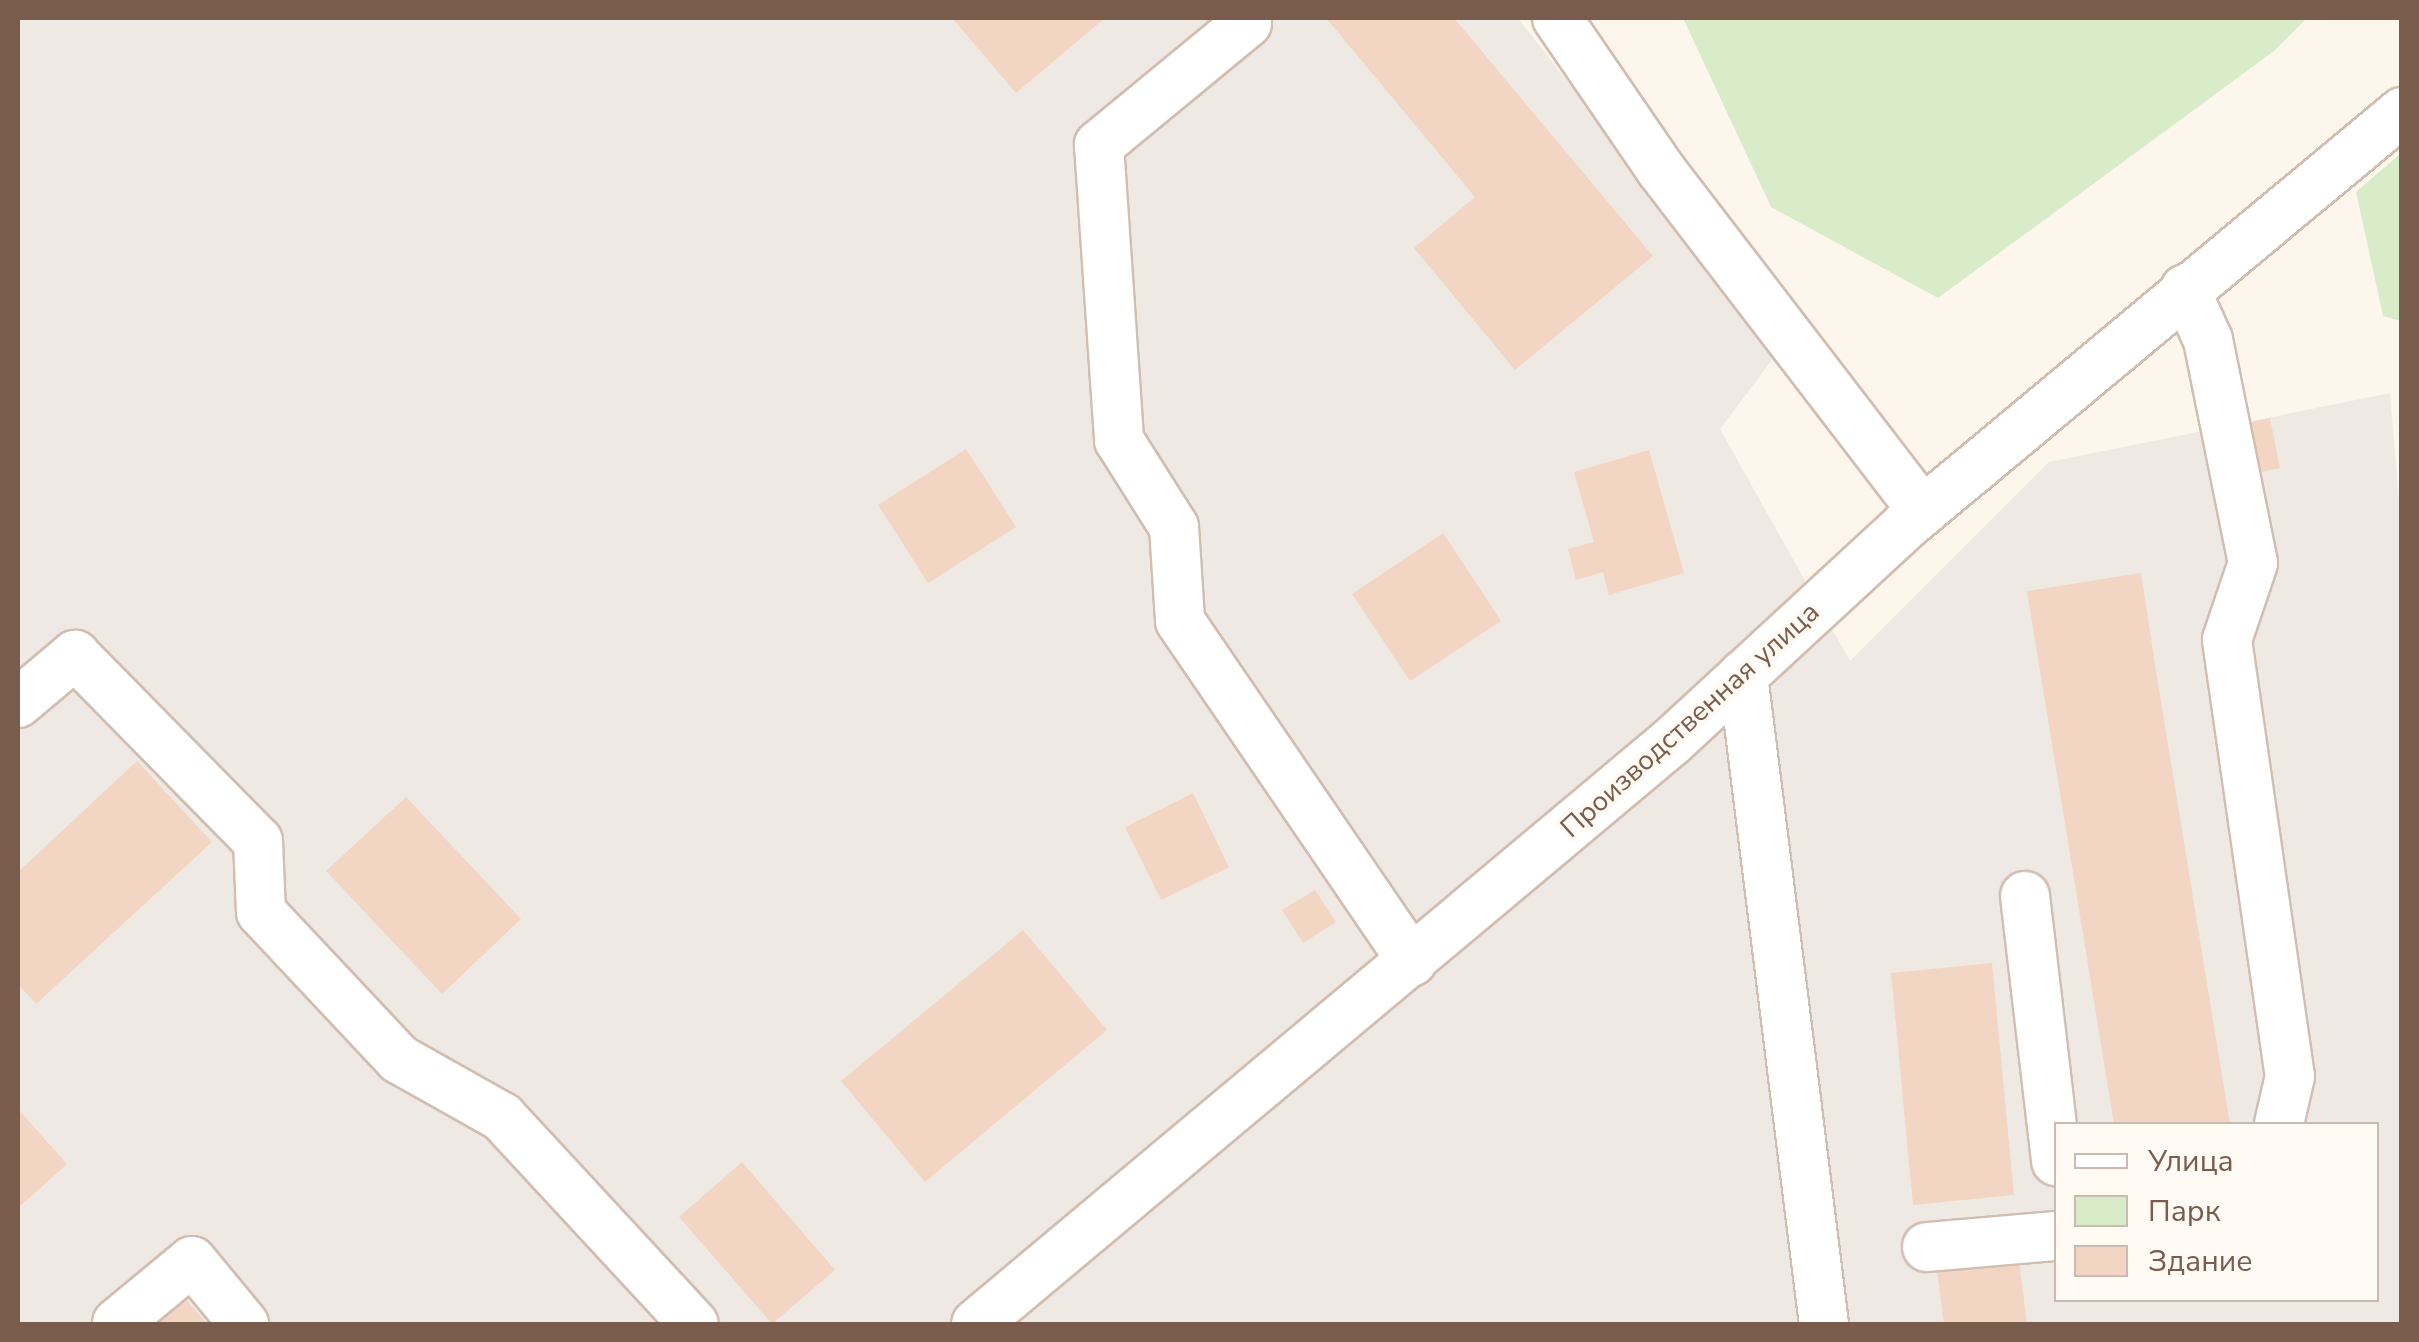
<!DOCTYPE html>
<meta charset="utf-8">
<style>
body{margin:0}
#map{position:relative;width:2419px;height:1342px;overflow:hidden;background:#fdf6ec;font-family:"Nunito Sans",sans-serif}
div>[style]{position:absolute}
.industrial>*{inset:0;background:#efe9e4}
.green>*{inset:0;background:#d8ecc9}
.building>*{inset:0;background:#f3d5c3}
.roads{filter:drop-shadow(2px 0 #d1beb0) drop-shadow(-2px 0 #d1beb0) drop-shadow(0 2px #d1beb0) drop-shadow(0 -2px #d1beb0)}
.minor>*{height:48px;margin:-24px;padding:0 24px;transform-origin:24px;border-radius:24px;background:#fff}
span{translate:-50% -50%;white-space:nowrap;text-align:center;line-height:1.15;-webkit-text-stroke:8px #fffaf3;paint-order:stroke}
.street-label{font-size:28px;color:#7a5c4d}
.frame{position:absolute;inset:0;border:20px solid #7a5c4d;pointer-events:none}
.legend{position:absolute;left:2054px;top:1122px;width:325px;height:180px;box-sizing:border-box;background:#fffaf3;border:2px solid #cabbb1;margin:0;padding:12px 18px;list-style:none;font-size:30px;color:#7a5c4d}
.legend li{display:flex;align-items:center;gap:20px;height:50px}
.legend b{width:50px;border:2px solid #cabbb1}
</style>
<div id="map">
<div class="industrial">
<div style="clip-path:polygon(evenodd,18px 18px,1518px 18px,1778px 352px,1720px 429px,1850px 661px,2049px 462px,2390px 393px,2402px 538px,2401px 1324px,18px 1324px,18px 18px,2056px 1124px,2376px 1124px,2376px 1300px,2056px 1300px,2056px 1124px)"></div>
</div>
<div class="green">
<div style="clip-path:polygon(1683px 18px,2307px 18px,2274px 51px,1938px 298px,1771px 207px)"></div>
<div style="clip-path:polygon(2401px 153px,2401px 321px,2383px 316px,2356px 192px)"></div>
</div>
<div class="building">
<div style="clip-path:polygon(952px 18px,1105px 18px,1016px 93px)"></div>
<div style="clip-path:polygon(1326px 18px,1454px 18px,1653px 256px,1515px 370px,1414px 248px,1475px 197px)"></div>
<div style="clip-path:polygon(2270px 418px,2280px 468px,2252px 474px,2208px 431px)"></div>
<div style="clip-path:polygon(966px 449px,1016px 527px,928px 583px,878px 505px)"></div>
<div style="clip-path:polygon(1649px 450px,1684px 573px,1609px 595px,1603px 572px,1576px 580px,1568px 549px,1594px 542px,1574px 472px)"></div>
<div style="clip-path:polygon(1443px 533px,1501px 621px,1410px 681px,1352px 594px)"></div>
<div style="clip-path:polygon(2141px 573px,2157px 677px,2230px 1124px,2114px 1124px,2027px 591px)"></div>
<div style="clip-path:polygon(137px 761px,212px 842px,36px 1004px,18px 984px,18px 872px)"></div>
<div style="clip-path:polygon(1193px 793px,1229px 867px,1161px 900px,1125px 827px)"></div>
<div style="clip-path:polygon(406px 797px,521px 919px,442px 994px,326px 871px)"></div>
<div style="clip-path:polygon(1315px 890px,1336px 922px,1303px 943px,1282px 910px)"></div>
<div style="clip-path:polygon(1023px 930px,1107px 1030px,925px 1182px,841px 1081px)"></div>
<div style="clip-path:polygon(1992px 963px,2014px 1195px,1913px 1205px,1891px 973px)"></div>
<div style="clip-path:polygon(18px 1109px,67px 1164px,18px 1208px)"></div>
<div style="clip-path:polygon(742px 1162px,835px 1270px,772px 1324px,679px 1217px)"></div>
<div style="clip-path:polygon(2019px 1260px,2027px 1324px,1944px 1324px,1937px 1270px)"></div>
<div style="clip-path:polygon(184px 1297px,207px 1324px,152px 1324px)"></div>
</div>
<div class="roads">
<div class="minor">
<div style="left:1242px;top:18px;width:7px;rotate:45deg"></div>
<div style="left:1247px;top:23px;width:192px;rotate:140.5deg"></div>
<div style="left:1099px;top:145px;width:296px;rotate:86.1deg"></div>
<div style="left:1119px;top:440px;width:103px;rotate:57.7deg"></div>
<div style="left:1174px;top:527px;width:94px;rotate:86.3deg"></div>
<div style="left:1180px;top:621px;width:412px;rotate:55.7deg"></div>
<div style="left:1557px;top:18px;width:184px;rotate:55.6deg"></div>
<div style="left:1661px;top:170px;width:430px;rotate:52.5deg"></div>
<div style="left:2185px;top:289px;width:56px;rotate:65.7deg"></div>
<div style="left:2208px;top:340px;width:227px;rotate:78.6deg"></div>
<div style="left:2253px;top:563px;width:81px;rotate:108.7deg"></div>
<div style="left:2227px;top:640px;width:441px;rotate:81.8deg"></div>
<div style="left:2290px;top:1076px;width:49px;rotate:102.9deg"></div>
<div style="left:1743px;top:675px;width:654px;rotate:82.89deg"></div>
<div style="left:18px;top:703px;width:75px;rotate:-40.1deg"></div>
<div style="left:75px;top:655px;width:261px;rotate:45.5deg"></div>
<div style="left:258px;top:841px;width:71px;rotate:87.6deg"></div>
<div style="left:261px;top:912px;width:202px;rotate:46.8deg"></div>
<div style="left:399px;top:1059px;width:118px;rotate:29.4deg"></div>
<div style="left:502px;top:1117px;width:282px;rotate:47.2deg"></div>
<div style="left:2025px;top:896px;width:267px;rotate:83.3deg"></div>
<div style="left:1927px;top:1247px;width:129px;rotate:-4.9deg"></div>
<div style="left:117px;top:1323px;width:97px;rotate:-39.6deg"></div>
<div style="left:192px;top:1261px;width:82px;rotate:50.5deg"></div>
<div style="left:976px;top:1324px;width:907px;rotate:-39.94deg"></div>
<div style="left:1671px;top:742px;width:318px;rotate:-42.7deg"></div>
<div style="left:1905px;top:526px;width:647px;rotate:-39.79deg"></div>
</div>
</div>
<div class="street-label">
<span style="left:1690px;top:720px;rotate:-42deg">Производственная улица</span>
</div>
<div class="frame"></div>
<ul class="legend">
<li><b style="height:12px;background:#fff"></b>Улица</li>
<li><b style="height:28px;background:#d8ecc9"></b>Парк</li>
<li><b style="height:28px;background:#f3d5c3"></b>Здание</li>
</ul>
</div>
